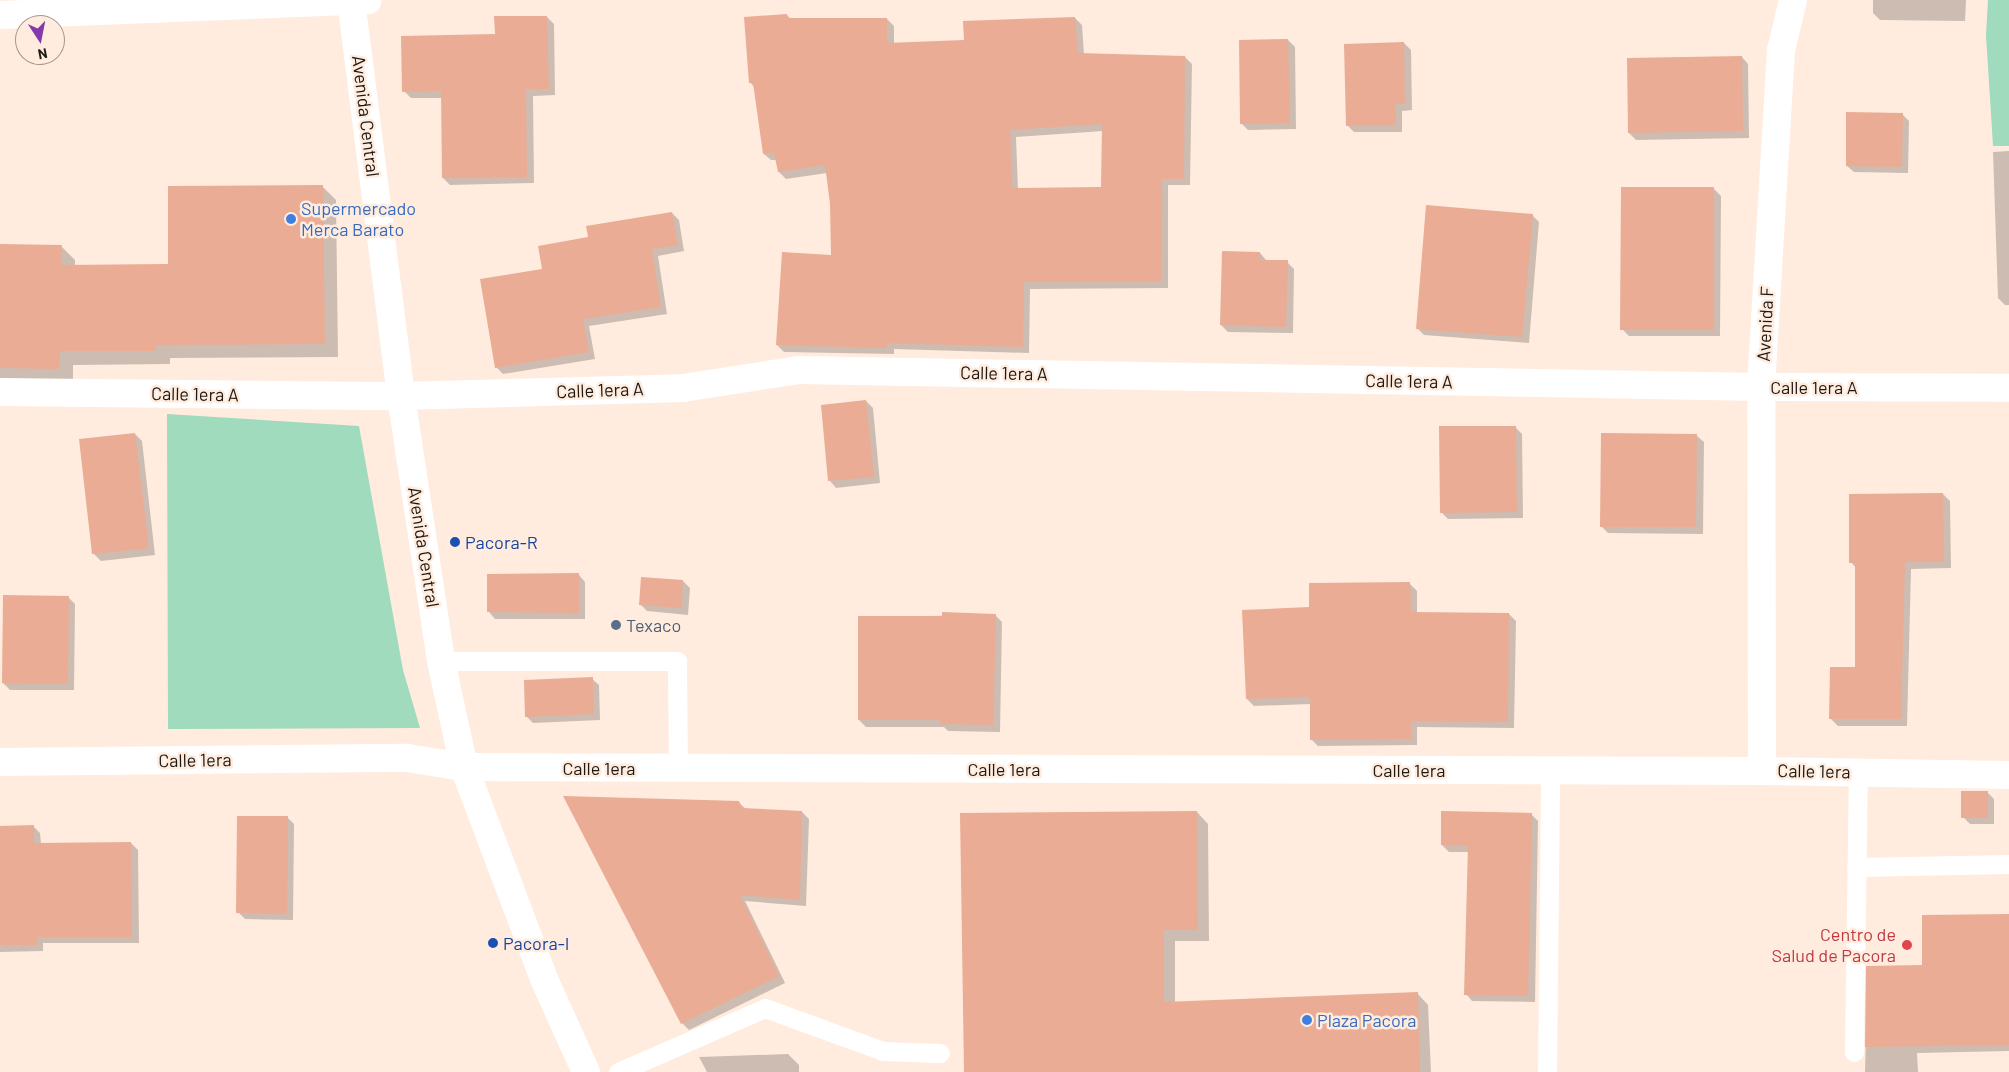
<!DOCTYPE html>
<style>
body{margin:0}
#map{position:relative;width:2009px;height:1072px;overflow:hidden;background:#ffecde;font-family:Barlow,sans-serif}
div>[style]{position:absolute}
.green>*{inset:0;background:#9fdbbc}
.shadow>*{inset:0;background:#0003}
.building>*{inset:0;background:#eaac94}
.lane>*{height:19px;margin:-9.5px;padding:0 9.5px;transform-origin:9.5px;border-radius:9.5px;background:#fff}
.street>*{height:28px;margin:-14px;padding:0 14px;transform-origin:14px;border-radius:14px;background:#fff}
.secondary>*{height:28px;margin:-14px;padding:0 14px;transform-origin:14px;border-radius:14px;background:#fff}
.dots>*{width:14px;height:14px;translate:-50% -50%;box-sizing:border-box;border:2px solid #ffecde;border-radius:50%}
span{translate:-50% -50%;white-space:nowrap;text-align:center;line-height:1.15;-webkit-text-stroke:5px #ffecde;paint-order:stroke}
.street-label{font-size:18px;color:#1e1813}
.shop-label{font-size:18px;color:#366cbe}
.left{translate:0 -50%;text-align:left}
.transit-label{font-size:18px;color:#164399}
.service-label{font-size:18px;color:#4e5e75}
.health-label{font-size:18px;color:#be3a42}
.right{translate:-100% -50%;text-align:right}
.north{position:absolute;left:15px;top:15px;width:50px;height:50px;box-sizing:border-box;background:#ffecde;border:1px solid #a5978d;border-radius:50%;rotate:169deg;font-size:14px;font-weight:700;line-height:20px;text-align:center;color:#1e1813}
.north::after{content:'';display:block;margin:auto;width:18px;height:22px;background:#853aab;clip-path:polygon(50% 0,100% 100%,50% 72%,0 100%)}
</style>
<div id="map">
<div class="green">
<div style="clip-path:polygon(1988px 0,2009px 0,2009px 146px,1993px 146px,1986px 35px)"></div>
<div style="clip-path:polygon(167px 414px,359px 426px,403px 670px,420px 728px,168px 729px)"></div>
</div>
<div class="shadow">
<div style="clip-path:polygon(1873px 0,1966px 0,1965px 21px,1880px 20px,1873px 13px)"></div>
<div style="clip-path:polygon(evenodd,787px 15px,791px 19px,887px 19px,894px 26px,894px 44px,965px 42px,1075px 18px,1082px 25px,1084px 54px,1185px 57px,1192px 64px,1190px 185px,1168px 185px,1168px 288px,1030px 289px,1029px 353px,894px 349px,894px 354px,784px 352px,777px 345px,832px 256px,832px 204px,827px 173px,786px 179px,779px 172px,777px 160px,771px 160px,764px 154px,755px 88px,750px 82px,787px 15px,1103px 131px,1102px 189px,1018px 190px,1016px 137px,1103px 131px)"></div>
<div style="clip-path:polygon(547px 17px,554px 24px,555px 95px,533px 96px,534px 183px,450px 185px,443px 178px,442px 98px,411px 98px,404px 91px,496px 35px)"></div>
<div style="clip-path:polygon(1288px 40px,1295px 47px,1296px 129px,1248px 130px,1241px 123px)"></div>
<div style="clip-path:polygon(1404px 43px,1411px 50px,1412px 110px,1402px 111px,1402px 132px,1354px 132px,1348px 126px)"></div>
<div style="clip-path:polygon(1742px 57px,1748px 64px,1749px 138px,1636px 140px,1629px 133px)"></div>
<div style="clip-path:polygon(1902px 114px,1909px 121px,1908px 173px,1854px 172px,1847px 166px)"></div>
<div style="clip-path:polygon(2009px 151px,2009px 305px,2005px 305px,1998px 298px,1993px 152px)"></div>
<div style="clip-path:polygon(322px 186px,336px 200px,338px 357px,170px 358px,170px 364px,73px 365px,73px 382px,0 381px,0 246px,61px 246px,75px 260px,75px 266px,170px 265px)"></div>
<div style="clip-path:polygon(1714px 189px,1721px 196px,1720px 336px,1629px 336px,1622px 329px)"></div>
<div style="clip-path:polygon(672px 213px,679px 220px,684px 251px,658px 256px,667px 314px,589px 326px,595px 359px,503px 374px,496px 367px,543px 270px,589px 238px)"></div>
<div style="clip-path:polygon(1532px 215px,1539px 222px,1529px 343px,1424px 335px,1417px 328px)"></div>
<div style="clip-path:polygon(1260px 253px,1267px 261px,1287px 262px,1294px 269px,1293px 333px,1228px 332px,1221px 325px)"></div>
<div style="clip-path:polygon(866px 401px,873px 408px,880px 483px,836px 488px,830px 481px,822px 406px)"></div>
<div style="clip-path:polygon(1515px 427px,1522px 434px,1523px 518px,1448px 519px,1441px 512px)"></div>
<div style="clip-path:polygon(135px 434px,142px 441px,155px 555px,101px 561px,94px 554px,81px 440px)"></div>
<div style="clip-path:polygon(1697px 436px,1704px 442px,1703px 534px,1608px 533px,1601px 526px)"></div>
<div style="clip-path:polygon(1943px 494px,1950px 501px,1951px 568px,1911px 569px,1907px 726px,1838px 726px,1831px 719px,1857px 668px,1856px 568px,1851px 562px)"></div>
<div style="clip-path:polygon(579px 575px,585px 582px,585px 619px,495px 619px,489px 612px)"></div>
<div style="clip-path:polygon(683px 581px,690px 588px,688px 615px,647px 611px,640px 604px)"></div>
<div style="clip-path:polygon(1410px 584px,1417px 591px,1417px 613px,1509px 614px,1516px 621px,1514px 728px,1417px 727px,1417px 745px,1318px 746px,1311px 739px,1311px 704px,1254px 706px,1247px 699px)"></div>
<div style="clip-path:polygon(68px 597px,75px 604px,74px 690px,10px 690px,3px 683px)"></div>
<div style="clip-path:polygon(995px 615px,1002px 622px,1000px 732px,948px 731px,944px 727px,866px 727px,859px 720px,859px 617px)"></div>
<div style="clip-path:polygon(592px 679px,599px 685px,600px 720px,533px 723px,526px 716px)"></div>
<div style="clip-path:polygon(1987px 792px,1994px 799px,1994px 824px,1970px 824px,1963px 817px)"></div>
<div style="clip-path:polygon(738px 802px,746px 809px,802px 812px,809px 819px,806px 906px,745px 901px,785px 983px,689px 1030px,682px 1023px)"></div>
<div style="clip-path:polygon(1197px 812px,1208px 824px,1209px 941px,1175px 941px,1175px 1003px,1417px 993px,1428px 1005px,1431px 1072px,966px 1072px)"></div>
<div style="clip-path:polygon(1531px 814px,1538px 821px,1535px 1002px,1472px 1001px,1466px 994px,1469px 852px,1449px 852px,1442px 845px)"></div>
<div style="clip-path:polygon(287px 817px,294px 824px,293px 920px,245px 919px,238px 912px)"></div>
<div style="clip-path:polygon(0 827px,34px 827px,40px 833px,41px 844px,131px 843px,138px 850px,139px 943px,43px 943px,43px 951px,0 952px)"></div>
<div style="clip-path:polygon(2009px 916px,2009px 1051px,1917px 1053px,1918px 1072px,1865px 1072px,1868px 967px,1923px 967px)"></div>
<div style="clip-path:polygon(788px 1054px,799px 1065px,799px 1072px,707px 1072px,699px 1057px)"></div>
</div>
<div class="building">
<div style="clip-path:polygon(evenodd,787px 14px,787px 18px,887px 18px,887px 43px,964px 40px,963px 21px,1075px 17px,1078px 53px,1185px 56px,1184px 179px,1162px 179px,1161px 281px,1024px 282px,1023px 347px,887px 343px,887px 348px,776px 345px,782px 252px,831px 255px,830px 204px,825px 165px,778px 172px,774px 153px,763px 154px,753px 83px,749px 83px,744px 17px,787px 14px,1102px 124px,1101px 187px,1012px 188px,1010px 130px,1102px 124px)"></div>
<div style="clip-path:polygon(494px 16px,547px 16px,549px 89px,526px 89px,527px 177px,442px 178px,441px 91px,402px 92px,401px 36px,495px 34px)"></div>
<div style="clip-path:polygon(1288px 39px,1290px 123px,1240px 124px,1239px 40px)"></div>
<div style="clip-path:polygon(1404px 42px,1405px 104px,1395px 104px,1396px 125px,1346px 126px,1344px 44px)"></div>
<div style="clip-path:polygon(1742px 56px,1743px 131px,1628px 133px,1627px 58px)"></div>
<div style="clip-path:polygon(1846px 112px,1903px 113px,1902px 167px,1846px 166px)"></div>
<div style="clip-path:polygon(323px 185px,325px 344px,156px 345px,156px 351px,60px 351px,59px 369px,0 368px,0 244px,62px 245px,61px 265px,168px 264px,168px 186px)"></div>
<div style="clip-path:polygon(1621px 187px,1714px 187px,1714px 330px,1620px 330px)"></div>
<div style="clip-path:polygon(1426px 205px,1533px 214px,1522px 337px,1416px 329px)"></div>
<div style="clip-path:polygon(672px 212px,678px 245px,652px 249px,661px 307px,583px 319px,589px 352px,495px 368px,480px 279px,542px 269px,538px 246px,588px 237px,586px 226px)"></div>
<div style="clip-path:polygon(1222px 251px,1260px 252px,1260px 260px,1288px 260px,1286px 327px,1220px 325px)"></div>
<div style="clip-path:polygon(866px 400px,874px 477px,828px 481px,821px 405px)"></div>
<div style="clip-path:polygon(1439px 426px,1516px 426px,1517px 512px,1440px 513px)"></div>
<div style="clip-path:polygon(135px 433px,149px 548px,92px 554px,79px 439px)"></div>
<div style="clip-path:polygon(1601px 433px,1697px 434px,1696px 527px,1600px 527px)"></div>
<div style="clip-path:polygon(1943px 493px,1944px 562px,1905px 562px,1901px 719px,1829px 719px,1830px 667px,1855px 667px,1855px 563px,1849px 563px,1849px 494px)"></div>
<div style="clip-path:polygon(579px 573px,579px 613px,487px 612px,487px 574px)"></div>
<div style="clip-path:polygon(641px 577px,683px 580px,681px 608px,639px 605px)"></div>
<div style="clip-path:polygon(1410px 582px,1411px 612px,1509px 613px,1508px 722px,1411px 721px,1411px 739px,1310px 740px,1310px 697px,1246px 699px,1242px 610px,1309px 607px,1309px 583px)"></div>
<div style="clip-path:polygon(3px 595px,69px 596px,68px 684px,2px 683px)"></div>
<div style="clip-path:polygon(942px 612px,996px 614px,993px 725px,940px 724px,940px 720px,858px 720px,858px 616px,942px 616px)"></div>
<div style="clip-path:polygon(593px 677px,594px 714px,525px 717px,524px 680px)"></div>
<div style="clip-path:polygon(1961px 791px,1988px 791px,1988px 818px,1961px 818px)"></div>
<div style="clip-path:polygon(563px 796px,739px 801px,742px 808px,802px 811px,800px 900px,740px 895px,779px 976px,681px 1024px)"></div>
<div style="clip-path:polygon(1197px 811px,1198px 930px,1164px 930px,1164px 1002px,1418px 992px,1420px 1072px,964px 1072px,960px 813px)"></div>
<div style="clip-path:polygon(1441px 811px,1532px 813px,1528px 996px,1464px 995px,1468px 846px,1441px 845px)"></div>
<div style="clip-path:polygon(237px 816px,288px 816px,287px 914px,236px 913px)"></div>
<div style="clip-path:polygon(34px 825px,34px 843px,131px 842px,132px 937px,37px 937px,37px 945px,0 945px,0 826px)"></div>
<div style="clip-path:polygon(2009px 914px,2009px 1045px,1865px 1047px,1866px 966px,1922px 965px,1922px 915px)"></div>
</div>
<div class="lane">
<div style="left:441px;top:661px;width:236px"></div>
<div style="left:677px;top:661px;width:107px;rotate:89.5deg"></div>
<div style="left:1856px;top:867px;width:153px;rotate:-1.1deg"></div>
<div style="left:1854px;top:1052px;width:280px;rotate:-89.2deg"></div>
<div style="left:618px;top:1072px;width:160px;rotate:-23.5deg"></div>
<div style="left:765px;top:1008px;width:126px;rotate:20deg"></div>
<div style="left:883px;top:1051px;width:57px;rotate:2deg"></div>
<div style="left:1547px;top:1072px;width:302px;rotate:-89.4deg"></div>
</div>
<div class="street">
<div style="left:0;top:15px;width:368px;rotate:-2.3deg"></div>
<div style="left:0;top:392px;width:401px;rotate:0.6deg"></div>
<div style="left:401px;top:396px;width:282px;rotate:-1.6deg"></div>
<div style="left:683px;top:388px;width:116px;rotate:-8.9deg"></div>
<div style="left:798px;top:370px;width:963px;rotate:1.01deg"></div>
<div style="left:1761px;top:387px;width:248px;rotate:0.2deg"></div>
<div style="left:0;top:762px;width:407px;rotate:-0.6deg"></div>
<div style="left:407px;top:758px;width:58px;rotate:9deg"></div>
<div style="left:464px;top:767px;width:1298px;rotate:0.18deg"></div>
<div style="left:1762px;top:771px;width:247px;rotate:0.9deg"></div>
<div style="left:1762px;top:771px;width:384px;rotate:-90.1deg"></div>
<div style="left:1761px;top:387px;width:338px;rotate:-86.6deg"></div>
<div style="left:1781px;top:50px;width:51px;rotate:-76.5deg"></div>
</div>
<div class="secondary">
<div style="left:351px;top:0;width:399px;rotate:82.8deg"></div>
<div style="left:401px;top:396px;width:268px;rotate:81.4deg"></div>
<div style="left:441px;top:661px;width:108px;rotate:77.8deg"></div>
<div style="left:464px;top:767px;width:227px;rotate:69.3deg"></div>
<div style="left:544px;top:979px;width:102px;rotate:65.7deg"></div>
</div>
<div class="dots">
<div style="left:291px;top:219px;background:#3f7fe0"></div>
<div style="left:455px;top:542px;background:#1a4fb4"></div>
<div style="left:616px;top:625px;background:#5c6f8a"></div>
<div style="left:493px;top:943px;background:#1a4fb4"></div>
<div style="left:1907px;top:945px;background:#e0444e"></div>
<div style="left:1307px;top:1020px;background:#3f7fe0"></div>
</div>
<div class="street-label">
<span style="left:366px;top:116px;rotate:83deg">Avenida Central</span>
<span style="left:1765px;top:324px;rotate:-87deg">Avenida F</span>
<span style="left:1004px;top:373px;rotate:1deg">Calle 1era A</span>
<span style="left:1409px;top:381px;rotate:1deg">Calle 1era A</span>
<span style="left:1814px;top:387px">Calle 1era A</span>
<span style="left:600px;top:390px;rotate:-2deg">Calle 1era A</span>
<span style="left:195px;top:394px;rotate:1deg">Calle 1era A</span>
<span style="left:424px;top:547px;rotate:81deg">Avenida Central</span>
<span style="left:195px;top:760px;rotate:-1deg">Calle 1era</span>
<span style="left:599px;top:768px">Calle 1era</span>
<span style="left:1004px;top:769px">Calle 1era</span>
<span style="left:1409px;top:770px">Calle 1era</span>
<span style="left:1814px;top:771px;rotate:1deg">Calle 1era</span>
</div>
<div class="shop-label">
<span class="left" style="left:301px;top:219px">Supermercado<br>Merca Barato</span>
<span class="left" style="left:1317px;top:1020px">Plaza Pacora</span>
</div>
<div class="transit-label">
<span class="left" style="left:465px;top:542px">Pacora-R</span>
<span class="left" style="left:503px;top:943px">Pacora-I</span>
</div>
<div class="service-label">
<span class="left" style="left:626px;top:625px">Texaco</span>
</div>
<div class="health-label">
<span class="right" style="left:1896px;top:945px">Centro de<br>Salud de Pacora</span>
</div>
<div class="north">N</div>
</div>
